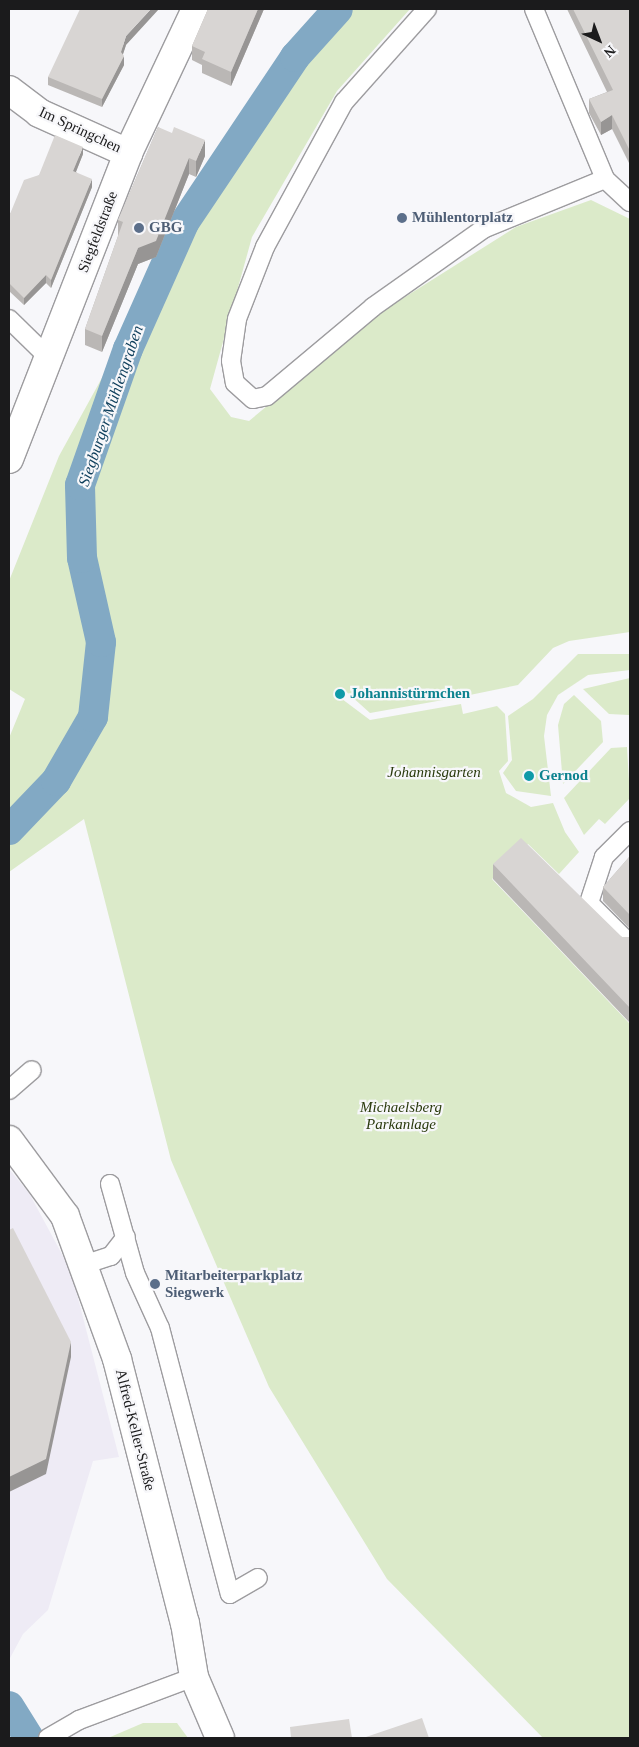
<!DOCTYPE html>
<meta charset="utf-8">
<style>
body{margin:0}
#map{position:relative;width:639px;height:1747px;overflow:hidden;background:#f7f7fa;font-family:Georgia,serif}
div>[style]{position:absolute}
.built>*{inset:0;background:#eeebf5}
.green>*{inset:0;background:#dbeac9}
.canal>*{height:30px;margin:-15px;padding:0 15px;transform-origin:15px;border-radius:15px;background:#82a9c4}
.roads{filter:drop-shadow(1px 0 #9d9c9f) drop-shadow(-1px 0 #9d9c9f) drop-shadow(0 1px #9d9c9f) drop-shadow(0 -1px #9d9c9f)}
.service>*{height:18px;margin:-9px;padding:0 9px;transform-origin:9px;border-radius:9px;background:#fff}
.minor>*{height:28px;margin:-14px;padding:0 14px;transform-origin:14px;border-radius:14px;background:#fff}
.wall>*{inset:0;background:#bab7b5}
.shaded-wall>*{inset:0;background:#979594}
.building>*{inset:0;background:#d8d5d3}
.dots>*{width:14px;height:14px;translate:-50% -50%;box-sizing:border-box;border:2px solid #f7f7fa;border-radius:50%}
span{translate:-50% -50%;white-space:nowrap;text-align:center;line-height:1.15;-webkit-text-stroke:4.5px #f7f7fa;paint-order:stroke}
.street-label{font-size:15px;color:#1b1b1c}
.service-label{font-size:15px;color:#4e5e75;font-weight:700}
.left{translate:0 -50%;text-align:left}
.culture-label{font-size:15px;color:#0d838f;font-weight:700}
.park-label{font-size:15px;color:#2a3a0d;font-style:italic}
.water-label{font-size:16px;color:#0c3d5a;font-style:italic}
.frame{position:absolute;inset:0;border:10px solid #1b1b1c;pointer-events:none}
.north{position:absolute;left:574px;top:15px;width:50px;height:50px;-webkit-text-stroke:4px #f7f7fa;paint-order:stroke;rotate:137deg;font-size:14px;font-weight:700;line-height:20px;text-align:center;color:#1b1b1c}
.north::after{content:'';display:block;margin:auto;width:18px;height:22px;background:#1b1b1c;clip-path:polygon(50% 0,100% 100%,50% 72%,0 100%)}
</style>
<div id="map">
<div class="built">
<div style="clip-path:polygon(9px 1169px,29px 1193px,71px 1271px,119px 1457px,93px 1461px,48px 1610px,23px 1634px,9px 1660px)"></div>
</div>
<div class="green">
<div style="clip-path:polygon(349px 9px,410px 9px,337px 91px,252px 237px,210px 389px,231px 417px,249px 421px,378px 314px,516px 227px,591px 200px,630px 219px,630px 632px,569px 641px,553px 648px,518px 685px,460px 697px,370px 713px,341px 687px,334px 693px,370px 720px,461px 704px,463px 714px,497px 706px,505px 714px,508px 761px,499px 771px,506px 793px,531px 807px,553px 803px,565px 832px,579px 852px,559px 874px,528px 844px,492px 879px,630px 1024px,630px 1738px,543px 1738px,387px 1579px,269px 1387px,171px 1160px,84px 819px,9px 872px,9px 738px,25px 699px,9px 689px,9px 581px,59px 456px,187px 223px,301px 65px)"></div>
<div style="clip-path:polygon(578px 654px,630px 654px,630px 670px,588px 675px,558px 695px,547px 715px,544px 736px,551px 796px,516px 791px,503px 773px,512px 760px,508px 716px,533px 699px)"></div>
<div style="clip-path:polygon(630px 678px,629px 715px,609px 714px,583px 689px)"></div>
<div style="clip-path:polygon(574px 695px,601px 721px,603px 742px,563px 784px,558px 725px,564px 704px)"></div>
<div style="clip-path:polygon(627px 747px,630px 798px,605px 824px,599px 819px,584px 835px,564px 798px,611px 748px)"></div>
<div style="clip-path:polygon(143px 1723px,177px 1723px,188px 1738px,108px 1738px)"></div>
</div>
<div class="canal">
<div style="left:9px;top:830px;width:68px;rotate:-46.2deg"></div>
<div style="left:56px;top:781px;width:74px;rotate:-60deg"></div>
<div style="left:93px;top:717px;width:75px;rotate:-83.9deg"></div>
<div style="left:101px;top:642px;width:86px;rotate:-102.7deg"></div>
<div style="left:82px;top:558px;width:73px;rotate:-91.6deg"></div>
<div style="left:80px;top:485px;width:144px;rotate:-70.6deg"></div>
<div style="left:128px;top:349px;width:138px;rotate:-66deg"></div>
<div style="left:184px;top:223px;width:200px;rotate:-56.2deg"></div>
<div style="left:295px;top:57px;width:64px;rotate:-48.1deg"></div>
<div style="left:9px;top:1706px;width:38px;rotate:58deg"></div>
</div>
<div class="roads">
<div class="service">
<div style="left:427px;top:9px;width:125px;rotate:131.7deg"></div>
<div style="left:344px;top:102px;width:165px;rotate:118.6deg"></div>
<div style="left:265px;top:247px;width:77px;rotate:111.3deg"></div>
<div style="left:237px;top:319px;width:42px;rotate:98.1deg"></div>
<div style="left:231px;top:361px;width:22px;rotate:80deg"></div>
<div style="left:235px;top:383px;width:24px;rotate:42deg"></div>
<div style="left:253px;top:399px;width:14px;rotate:-12deg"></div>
<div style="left:267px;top:396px;width:138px;rotate:-40deg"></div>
<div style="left:373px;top:307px;width:135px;rotate:-35.3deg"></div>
<div style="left:483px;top:229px;width:132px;rotate:-22.3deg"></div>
<div style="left:534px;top:9px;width:184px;rotate:67.3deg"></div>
<div style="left:605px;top:179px;width:34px;rotate:43deg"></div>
<div style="left:9px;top:319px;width:56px;rotate:44.3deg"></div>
<div style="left:630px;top:831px;width:37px;rotate:135deg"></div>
<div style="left:604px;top:857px;width:48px;rotate:108.1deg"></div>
<div style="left:589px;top:903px;width:58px;rotate:45deg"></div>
<div style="left:9px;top:1090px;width:30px;rotate:-41deg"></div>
<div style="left:110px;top:1184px;width:92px;rotate:74.3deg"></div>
<div style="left:135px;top:1273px;width:60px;rotate:65.6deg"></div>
<div style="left:160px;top:1328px;width:275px;rotate:75.3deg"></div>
<div style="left:230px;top:1594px;width:32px;rotate:-30deg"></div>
<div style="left:83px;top:1265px;width:29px;rotate:-18deg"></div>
<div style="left:111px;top:1256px;width:24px;rotate:-52deg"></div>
<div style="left:48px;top:1738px;width:36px;rotate:-30deg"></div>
<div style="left:79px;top:1720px;width:123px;rotate:-20.5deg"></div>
</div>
<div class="minor">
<div style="left:9px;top:90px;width:38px;rotate:37deg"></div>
<div style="left:39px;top:113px;width:98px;rotate:24.2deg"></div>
<div style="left:9px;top:459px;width:328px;rotate:-68.7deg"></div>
<div style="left:128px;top:153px;width:159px;rotate:-64.7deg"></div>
<div style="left:9px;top:1140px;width:94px;rotate:53.6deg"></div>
<div style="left:65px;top:1216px;width:152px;rotate:70deg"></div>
<div style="left:117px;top:1359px;width:273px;rotate:75.6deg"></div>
<div style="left:185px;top:1623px;width:55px;rotate:80.5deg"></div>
<div style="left:194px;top:1677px;width:66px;rotate:66.9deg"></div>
</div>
</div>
<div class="wall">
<div style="clip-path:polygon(208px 9px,264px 9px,231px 86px,202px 73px,202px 65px,192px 60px,192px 46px)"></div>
<div style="clip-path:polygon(567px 9px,630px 9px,630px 165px,612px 129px,601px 135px,589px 113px,589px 99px,607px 92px)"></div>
<div style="clip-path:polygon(126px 45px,123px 54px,124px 65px,102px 107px,48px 85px,48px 77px)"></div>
<div style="clip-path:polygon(158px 127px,205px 156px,196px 177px,189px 174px,156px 257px,138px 264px,102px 352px,85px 345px,85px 329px,118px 236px,118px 220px)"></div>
<div style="clip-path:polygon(83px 154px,76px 172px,92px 187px,51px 288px,46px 283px,24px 305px,9px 291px,9px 212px,10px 214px,39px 175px)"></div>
<div style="clip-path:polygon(630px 856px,630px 929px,603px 901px,603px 887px)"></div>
<div style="clip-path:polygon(493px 864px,622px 937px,630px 937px,630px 1023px,493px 879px)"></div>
</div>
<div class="shaded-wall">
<div style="clip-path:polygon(151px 9px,159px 9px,126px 45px,121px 60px,121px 52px,126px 36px)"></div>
<div style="clip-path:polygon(258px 9px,264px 9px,231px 86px,231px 72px)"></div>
<div style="clip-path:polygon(124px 56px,124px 65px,102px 107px,102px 99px)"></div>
<div style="clip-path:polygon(612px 115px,612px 129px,601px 135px,601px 122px)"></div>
<div style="clip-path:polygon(205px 140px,205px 156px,196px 177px,196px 161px)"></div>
<div style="clip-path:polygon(83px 147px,83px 154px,73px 179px,73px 171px)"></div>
<div style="clip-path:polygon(189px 158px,189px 174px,156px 257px,138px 264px,102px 352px,102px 336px,138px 248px)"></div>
<div style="clip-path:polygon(92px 179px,92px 187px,51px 288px,51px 280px)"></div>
<div style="clip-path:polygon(46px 275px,46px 283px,24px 305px,24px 298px)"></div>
<div style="clip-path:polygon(71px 1342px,71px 1357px,46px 1474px,9px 1492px,9px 1477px)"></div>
</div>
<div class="building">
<div style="clip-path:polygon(80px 9px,151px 9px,126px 36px,121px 52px,124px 56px,102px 99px,48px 77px)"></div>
<div style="clip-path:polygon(208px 9px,258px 9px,231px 72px,202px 59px,205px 52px,192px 46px)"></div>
<div style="clip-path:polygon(573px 9px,630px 9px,630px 151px,612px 115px,601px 122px,589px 99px,613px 90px)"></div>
<div style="clip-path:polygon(158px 127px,172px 133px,174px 127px,205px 140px,196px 161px,189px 158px,156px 241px,138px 248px,102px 336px,85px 329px,123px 222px,118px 220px)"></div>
<div style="clip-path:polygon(55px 135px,83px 147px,73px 171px,92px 179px,51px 280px,46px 275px,24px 298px,9px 283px,9px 212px,10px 214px,24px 180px,39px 175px)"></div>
<div style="clip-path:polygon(521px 838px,622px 937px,630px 937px,630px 1008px,493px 864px)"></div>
<div style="clip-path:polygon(630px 856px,630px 915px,603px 887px)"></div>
<div style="clip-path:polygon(13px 1228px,71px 1342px,46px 1459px,9px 1477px,9px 1230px)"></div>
<div style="clip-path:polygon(422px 1718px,429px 1738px,363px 1738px)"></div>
<div style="clip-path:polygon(349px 1719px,352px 1738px,291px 1738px,290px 1727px)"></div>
</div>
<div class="dots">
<div style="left:402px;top:218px;background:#5c6f8a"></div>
<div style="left:139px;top:228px;background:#5c6f8a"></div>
<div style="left:340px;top:694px;background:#0f9aa8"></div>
<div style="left:529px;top:776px;background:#0f9aa8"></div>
<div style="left:155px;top:1284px;background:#5c6f8a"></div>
</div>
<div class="street-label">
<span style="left:80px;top:130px;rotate:25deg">Im Springchen</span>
<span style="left:98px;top:232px;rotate:-69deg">Siegfeldstraße</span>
<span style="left:135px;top:1430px;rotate:76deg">Alfred-Keller-Straße</span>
</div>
<div class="service-label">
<span class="left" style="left:412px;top:218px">Mühlentorplatz</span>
<span class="left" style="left:149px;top:228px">GBG</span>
<span class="left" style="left:165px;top:1284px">Mitarbeiterparkplatz<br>Siegwerk</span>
</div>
<div class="culture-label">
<span class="left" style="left:350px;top:694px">Johannistürmchen</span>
<span class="left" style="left:539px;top:776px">Gernod</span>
</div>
<div class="park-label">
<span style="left:434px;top:773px">Johannisgarten</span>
<span style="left:401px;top:1116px">Michaelsberg<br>Parkanlage</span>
</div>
<div class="water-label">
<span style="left:111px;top:406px;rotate:-71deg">Siegburger Mühlengraben</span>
</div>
<div class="frame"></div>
<div class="north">N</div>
</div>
